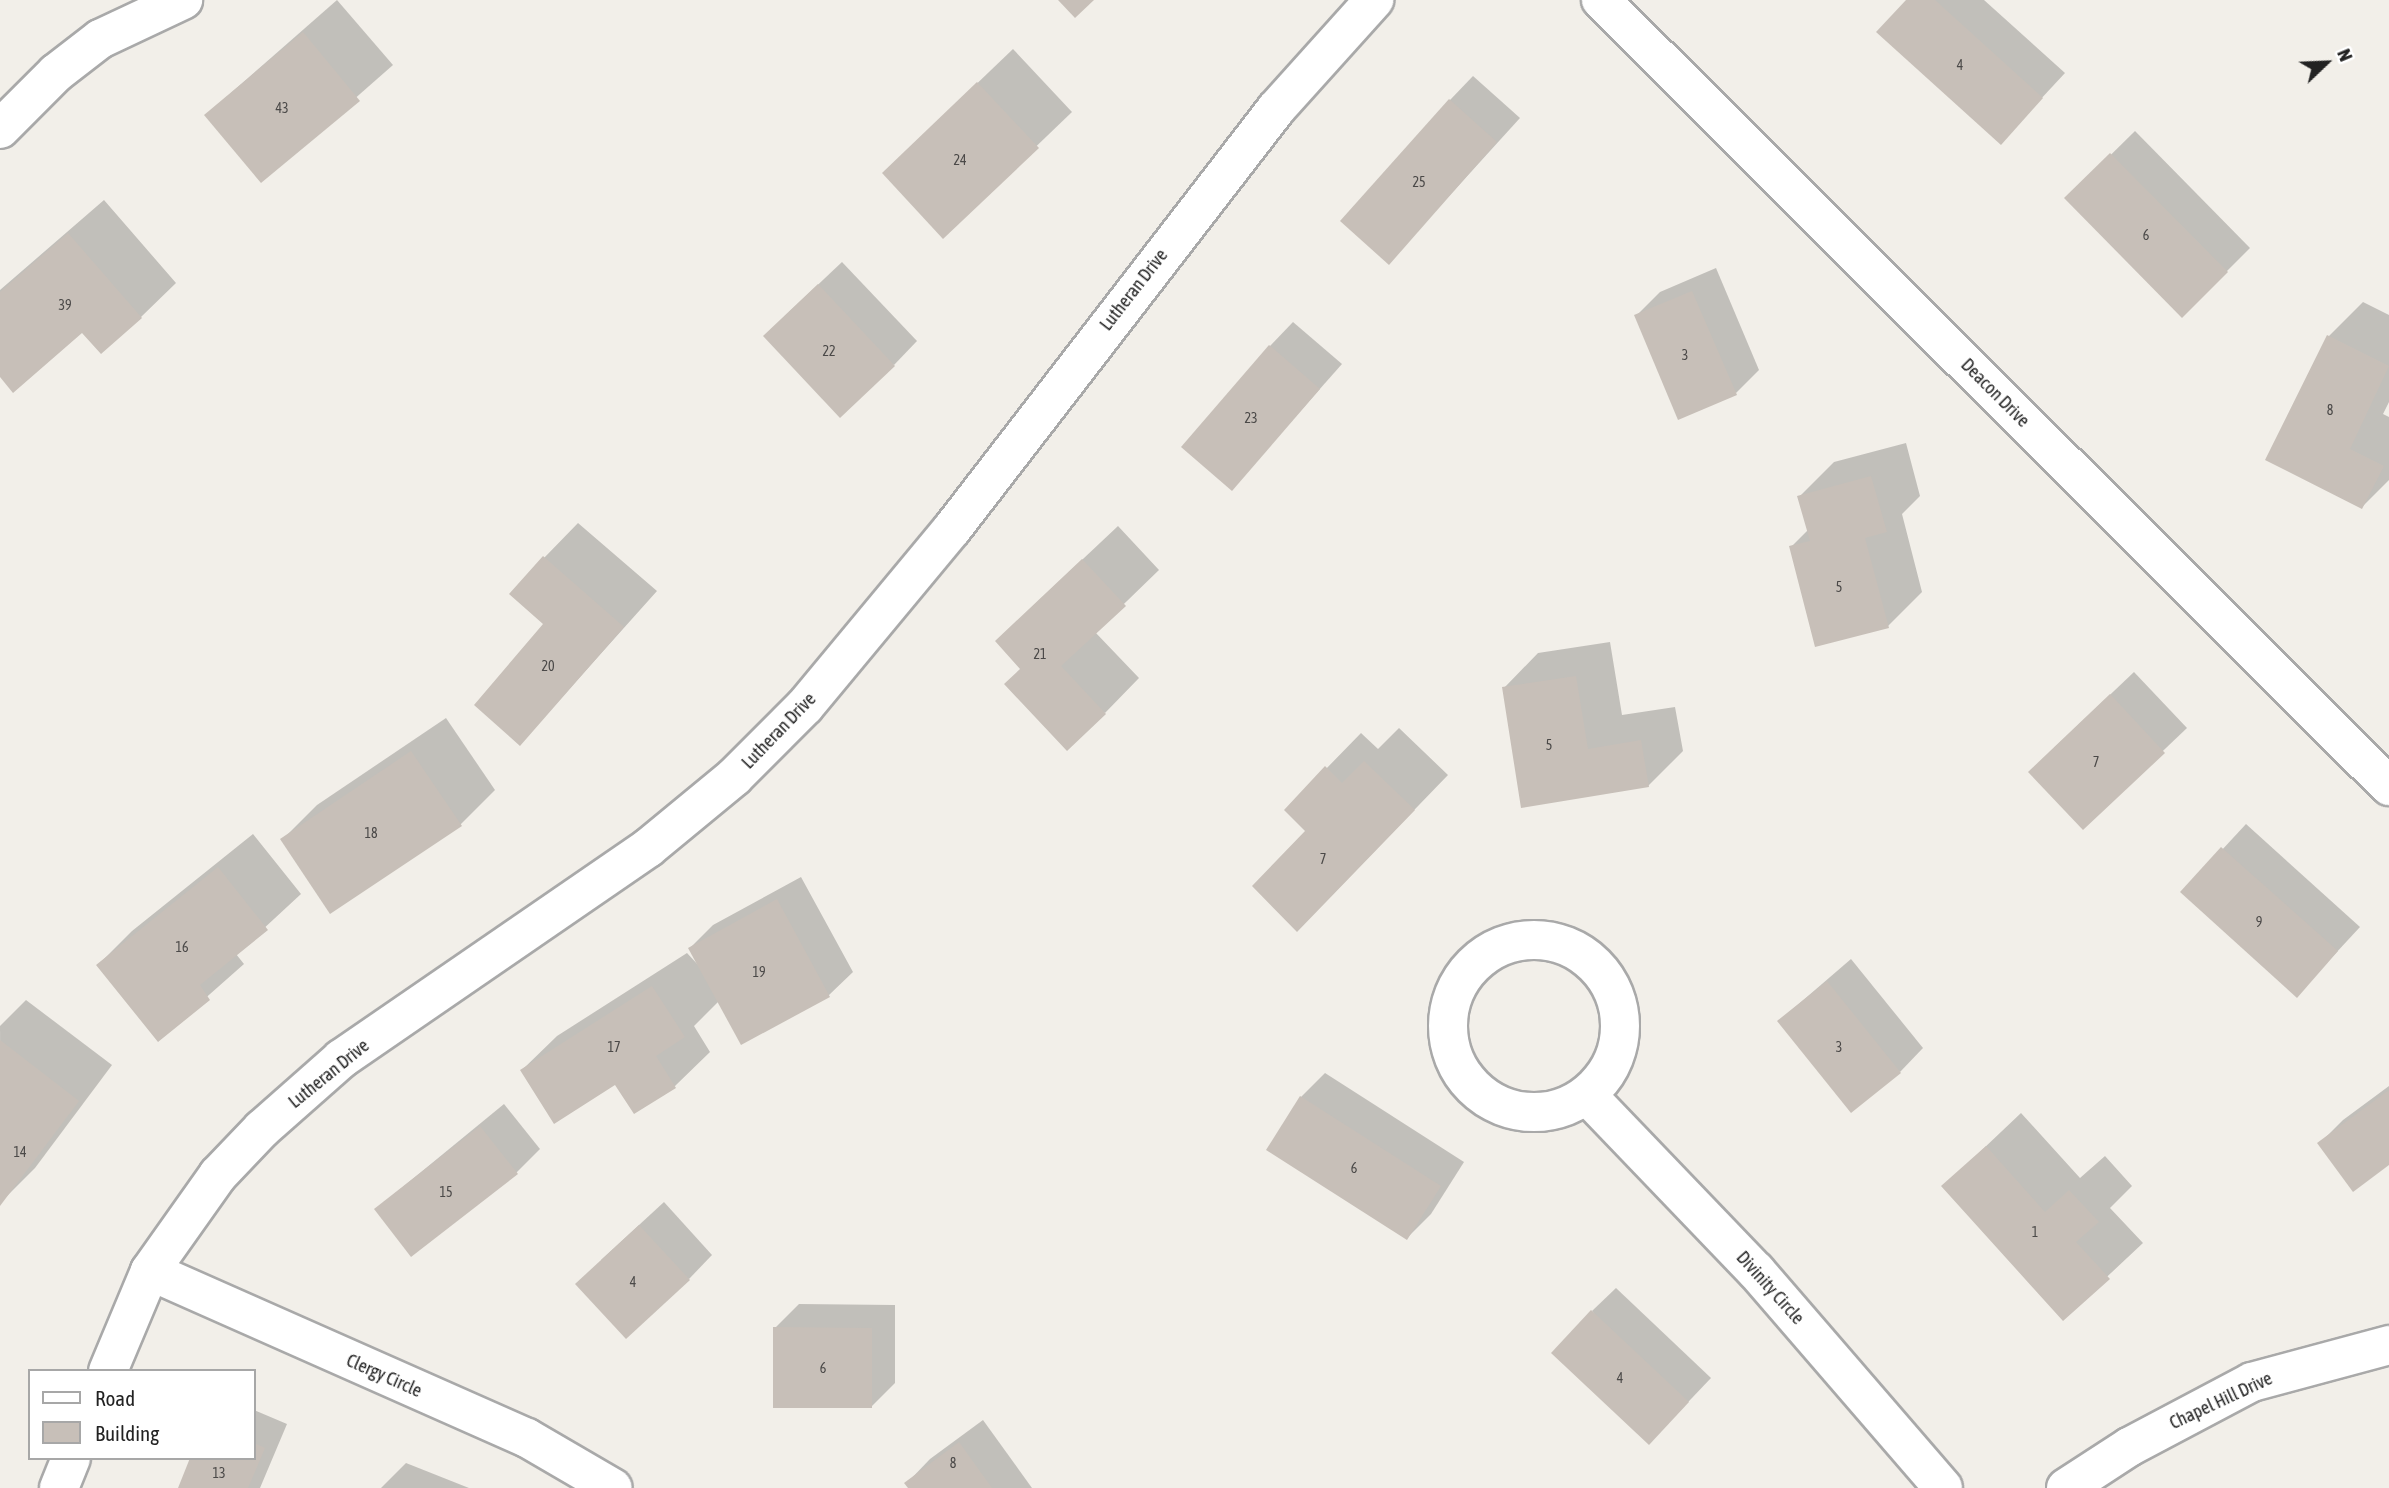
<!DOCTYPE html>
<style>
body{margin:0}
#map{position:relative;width:2389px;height:1488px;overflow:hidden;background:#f2efe9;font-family:"Asap Condensed",sans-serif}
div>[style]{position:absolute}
.shadow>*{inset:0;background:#0003}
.building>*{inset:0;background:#c7bfb8}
.roads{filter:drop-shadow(2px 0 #a9a9a9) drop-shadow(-2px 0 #a9a9a9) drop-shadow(0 2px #a9a9a9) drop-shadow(0 -2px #a9a9a9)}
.street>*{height:38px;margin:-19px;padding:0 19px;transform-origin:19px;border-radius:19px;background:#fff}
.street>.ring{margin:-19px;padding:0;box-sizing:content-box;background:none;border:38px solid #fff;border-radius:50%}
span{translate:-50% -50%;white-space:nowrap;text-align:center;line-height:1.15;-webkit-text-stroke:6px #fff;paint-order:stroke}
.number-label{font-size:14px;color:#4b4948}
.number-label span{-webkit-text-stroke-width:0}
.street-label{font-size:18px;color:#222}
.legend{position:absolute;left:28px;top:1369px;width:228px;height:91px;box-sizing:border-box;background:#fff;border:2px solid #a7a7a7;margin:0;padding:9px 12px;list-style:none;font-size:21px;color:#222}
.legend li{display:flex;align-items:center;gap:14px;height:35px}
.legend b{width:35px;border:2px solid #a7a7a7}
.north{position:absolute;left:2291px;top:28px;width:70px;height:70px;-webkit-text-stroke:5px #fff;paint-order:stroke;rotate:67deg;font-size:19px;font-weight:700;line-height:28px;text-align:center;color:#222}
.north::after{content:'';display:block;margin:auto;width:24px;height:32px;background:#222;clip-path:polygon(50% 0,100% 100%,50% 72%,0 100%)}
</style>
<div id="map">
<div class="shadow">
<div style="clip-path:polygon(337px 0,393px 65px,261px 181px,206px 115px)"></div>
<div style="clip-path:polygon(1908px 0,1984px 0,2065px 73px,2001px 142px)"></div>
<div style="clip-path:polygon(1013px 49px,1072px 112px,943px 236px,919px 139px)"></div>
<div style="clip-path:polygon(1473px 76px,1520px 118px,1389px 262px,1450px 100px)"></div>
<div style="clip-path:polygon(2135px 131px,2250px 248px,2182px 316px,2067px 198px)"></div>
<div style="clip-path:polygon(104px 200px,176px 283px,141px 317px,83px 331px,0 374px,0 290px)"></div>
<div style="clip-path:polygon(842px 262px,917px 341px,894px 365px,789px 312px)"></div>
<div style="clip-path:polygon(1716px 268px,1759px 370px,1736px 393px,1636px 316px,1660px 292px)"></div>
<div style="clip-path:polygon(2363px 302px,2389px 315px,2389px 402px,2383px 414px,2389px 417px,2389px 480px,2362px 507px,2268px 459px,2329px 336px)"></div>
<div style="clip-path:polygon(1293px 322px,1342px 364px,1232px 488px,1270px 346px)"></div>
<div style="clip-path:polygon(1906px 443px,1920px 496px,1902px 514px,1922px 592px,1888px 626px,1791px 547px,1808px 530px,1799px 497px,1834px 462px)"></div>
<div style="clip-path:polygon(578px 523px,657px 591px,520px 744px,546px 623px,544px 558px)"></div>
<div style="clip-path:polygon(1118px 526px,1159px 570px,1095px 632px,1139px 678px,1105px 713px,1022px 668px,1032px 607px)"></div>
<div style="clip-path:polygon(1610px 642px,1622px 715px,1675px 707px,1683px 751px,1648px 786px,1522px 806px,1504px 688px,1538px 653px)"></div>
<div style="clip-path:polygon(2134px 672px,2187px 728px,2083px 827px,2054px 748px)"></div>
<div style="clip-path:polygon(446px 718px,495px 790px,460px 825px,282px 840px,317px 805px)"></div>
<div style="clip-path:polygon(1399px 728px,1448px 775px,1332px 895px,1308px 831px,1286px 810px,1361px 733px,1378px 749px)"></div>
<div style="clip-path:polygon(2246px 824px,2360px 927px,2297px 995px,2183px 892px)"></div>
<div style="clip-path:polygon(253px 834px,301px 894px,236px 954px,244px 964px,158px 1040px,98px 965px,132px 931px)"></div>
<div style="clip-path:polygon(801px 877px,853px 972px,829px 995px,742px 1043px,719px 1001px,694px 1026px,710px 1052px,675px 1086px,635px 1112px,616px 1082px,522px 1070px,557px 1036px,687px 953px,701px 968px,690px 948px,713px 925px)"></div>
<div style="clip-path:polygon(1851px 959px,1923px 1048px,1900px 1072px,1779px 1021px)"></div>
<div style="clip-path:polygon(26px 1000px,112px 1065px,35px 1168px,1px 1202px,0 1026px)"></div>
<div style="clip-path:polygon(1325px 1073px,1464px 1162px,1431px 1214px,1407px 1238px,1269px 1149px,1301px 1097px)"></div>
<div style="clip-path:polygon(2389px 1086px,2389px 1163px,2319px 1144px,2343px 1120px)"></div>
<div style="clip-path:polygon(504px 1104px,540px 1149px,516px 1173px,376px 1209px)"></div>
<div style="clip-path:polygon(2021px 1113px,2080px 1178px,2105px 1156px,2132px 1186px,2110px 1208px,2143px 1243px,2063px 1318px,1944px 1186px)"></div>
<div style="clip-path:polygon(664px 1202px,712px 1255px,689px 1279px,601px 1260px)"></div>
<div style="clip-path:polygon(1616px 1288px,1711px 1378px,1672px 1419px,1592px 1311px)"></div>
<div style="clip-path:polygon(799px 1304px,895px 1305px,895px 1383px,871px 1407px,775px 1328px)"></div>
<div style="clip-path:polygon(254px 1410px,287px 1424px,260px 1488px,180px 1488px,254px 1458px)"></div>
<div style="clip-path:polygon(983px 1420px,1032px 1488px,911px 1488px,907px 1483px,930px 1459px)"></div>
<div style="clip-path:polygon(406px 1463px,469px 1488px,381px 1488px)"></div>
</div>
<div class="building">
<div style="clip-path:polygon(1058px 0,1094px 0,1075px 18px)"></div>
<div style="clip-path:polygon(1906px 0,1935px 0,2043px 98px,2001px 145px,1876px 32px)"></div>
<div style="clip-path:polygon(303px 32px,360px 101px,261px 183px,204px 115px)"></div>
<div style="clip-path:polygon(977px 82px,1039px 148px,943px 239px,882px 173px)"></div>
<div style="clip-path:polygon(1449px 99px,1497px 142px,1389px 265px,1340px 221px)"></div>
<div style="clip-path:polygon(2110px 153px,2228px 272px,2182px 318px,2064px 198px)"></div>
<div style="clip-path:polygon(68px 233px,142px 318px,101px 354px,82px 333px,13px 393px,0 377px,0 292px)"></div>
<div style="clip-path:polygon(818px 284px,895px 366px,840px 418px,763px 336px)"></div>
<div style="clip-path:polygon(1692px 291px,1737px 395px,1678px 420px,1634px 315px)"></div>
<div style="clip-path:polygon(2327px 335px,2389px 366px,2350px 449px,2384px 466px,2362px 509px,2265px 460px)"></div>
<div style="clip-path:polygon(1269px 345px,1320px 389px,1232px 491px,1181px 447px)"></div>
<div style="clip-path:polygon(1871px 476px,1887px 532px,1865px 538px,1889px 628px,1815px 647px,1789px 546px,1810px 541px,1797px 496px)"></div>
<div style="clip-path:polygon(543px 556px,624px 627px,520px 746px,474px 705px,543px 624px,509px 594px)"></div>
<div style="clip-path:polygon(1082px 559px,1126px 606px,1061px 666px,1106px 714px,1067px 751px,1004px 684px,1020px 669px,995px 641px)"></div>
<div style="clip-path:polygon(1576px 676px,1588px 749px,1641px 740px,1649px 787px,1521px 808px,1502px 687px)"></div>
<div style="clip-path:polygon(2110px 694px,2165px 753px,2083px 830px,2028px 772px)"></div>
<div style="clip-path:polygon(411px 751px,462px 826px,330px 914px,280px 839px)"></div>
<div style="clip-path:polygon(1364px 761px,1415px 810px,1297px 932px,1252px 886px,1305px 831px,1284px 810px,1325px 766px,1342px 783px)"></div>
<div style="clip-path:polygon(2221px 847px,2338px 951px,2297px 998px,2180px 892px)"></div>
<div style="clip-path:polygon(218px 867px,268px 930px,200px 985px,210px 1000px,158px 1042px,96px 965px)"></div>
<div style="clip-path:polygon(777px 899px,830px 997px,741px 1045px,688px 948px)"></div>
<div style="clip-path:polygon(1827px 981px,1901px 1073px,1851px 1113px,1777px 1021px)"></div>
<div style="clip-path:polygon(652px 986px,685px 1037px,656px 1056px,676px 1088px,634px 1114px,615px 1085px,554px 1124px,520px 1070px)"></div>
<div style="clip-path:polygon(0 1040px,79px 1101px,0 1206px)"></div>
<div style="clip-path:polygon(2389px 1090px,2389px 1165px,2353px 1192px,2317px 1143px)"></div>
<div style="clip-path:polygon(1300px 1096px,1441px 1186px,1407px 1240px,1266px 1150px)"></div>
<div style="clip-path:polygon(480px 1126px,518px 1174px,411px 1257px,374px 1209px)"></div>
<div style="clip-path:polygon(1986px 1146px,2045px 1212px,2069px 1190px,2099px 1222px,2076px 1242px,2110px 1279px,2063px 1321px,1941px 1186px)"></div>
<div style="clip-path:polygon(639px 1225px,690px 1280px,626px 1339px,575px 1284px)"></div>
<div style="clip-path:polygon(1591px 1310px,1689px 1402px,1649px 1445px,1551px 1353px)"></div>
<div style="clip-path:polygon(773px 1327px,872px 1328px,872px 1408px,773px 1408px)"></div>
<div style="clip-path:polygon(959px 1442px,992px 1488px,908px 1488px,904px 1483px)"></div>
<div style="clip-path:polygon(254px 1443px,265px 1448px,248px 1488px,178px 1488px,190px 1458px,254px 1458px)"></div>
</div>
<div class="roads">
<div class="street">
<div style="left:1601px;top:0;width:1113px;rotate:44.93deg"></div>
<div style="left:0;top:129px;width:79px;rotate:-45deg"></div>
<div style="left:56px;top:73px;width:56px;rotate:-37.7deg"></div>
<div style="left:100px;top:39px;width:92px;rotate:-25.2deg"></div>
<div class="ring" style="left:1448px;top:940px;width:134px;height:134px"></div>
<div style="left:1587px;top:1095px;width:244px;rotate:46.2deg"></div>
<div style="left:1756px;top:1271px;width:286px;rotate:49.2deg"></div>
<div style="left:150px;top:1271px;width:412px;rotate:23.9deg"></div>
<div style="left:527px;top:1438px;width:99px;rotate:30.2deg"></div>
<div style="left:108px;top:1371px;width:108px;rotate:-67.2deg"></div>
<div style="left:150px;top:1271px;width:118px;rotate:-54.7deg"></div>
<div style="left:218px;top:1175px;width:64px;rotate:-46.3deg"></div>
<div style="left:262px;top:1129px;width:106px;rotate:-41.5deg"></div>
<div style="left:341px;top:1059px;width:373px;rotate:-34.5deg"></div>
<div style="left:648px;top:848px;width:112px;rotate:-39.5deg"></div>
<div style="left:734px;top:777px;width:100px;rotate:-45deg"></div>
<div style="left:805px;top:706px;width:230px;rotate:-50.3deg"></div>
<div style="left:952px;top:529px;width:530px;rotate:-52.35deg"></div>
<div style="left:1276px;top:109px;width:147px;rotate:-48deg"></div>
<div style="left:59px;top:1488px;width:32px;rotate:-68deg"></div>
<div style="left:2066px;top:1488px;width:75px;rotate:-33.1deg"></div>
<div style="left:2129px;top:1447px;width:139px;rotate:-27.9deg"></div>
<div style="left:2252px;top:1382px;width:142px;rotate:-15.1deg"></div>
</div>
</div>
<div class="number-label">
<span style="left:1960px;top:65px">4</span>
<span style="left:282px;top:108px">43</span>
<span style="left:960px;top:160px">24</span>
<span style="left:1419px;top:182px">25</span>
<span style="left:2146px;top:235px">6</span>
<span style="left:65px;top:305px">39</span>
<span style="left:829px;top:351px">22</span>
<span style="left:1685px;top:355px">3</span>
<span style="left:2330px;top:410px">8</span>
<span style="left:1251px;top:418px">23</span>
<span style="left:1839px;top:587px">5</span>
<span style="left:1040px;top:654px">21</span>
<span style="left:548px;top:666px">20</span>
<span style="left:1549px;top:745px">5</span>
<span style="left:2096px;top:762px">7</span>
<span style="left:371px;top:833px">18</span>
<span style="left:1323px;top:859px">7</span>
<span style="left:2259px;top:922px">9</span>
<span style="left:182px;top:947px">16</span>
<span style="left:759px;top:972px">19</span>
<span style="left:614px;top:1047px">17</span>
<span style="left:1839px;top:1047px">3</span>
<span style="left:20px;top:1152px">14</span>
<span style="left:1354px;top:1168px">6</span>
<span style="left:446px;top:1192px">15</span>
<span style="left:2035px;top:1232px">1</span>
<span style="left:633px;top:1282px">4</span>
<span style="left:823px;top:1368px">6</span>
<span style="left:1620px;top:1378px">4</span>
<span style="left:953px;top:1463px">8</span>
<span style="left:219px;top:1473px">13</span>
</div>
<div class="street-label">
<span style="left:1134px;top:290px;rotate:-52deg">Lutheran Drive</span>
<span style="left:1995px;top:393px;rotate:45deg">Deacon Drive</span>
<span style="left:779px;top:731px;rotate:-46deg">Lutheran Drive</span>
<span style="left:329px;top:1074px;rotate:-39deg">Lutheran Drive</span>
<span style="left:1770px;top:1288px;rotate:48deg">Divinity Circle</span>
<span style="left:384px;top:1376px;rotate:24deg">Clergy Circle</span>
<span style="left:2221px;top:1401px;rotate:-25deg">Chapel Hill Drive</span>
</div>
<ul class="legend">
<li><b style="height:9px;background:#fff"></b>Road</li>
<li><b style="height:19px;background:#c7bfb8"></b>Building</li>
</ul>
<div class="north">N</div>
</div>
